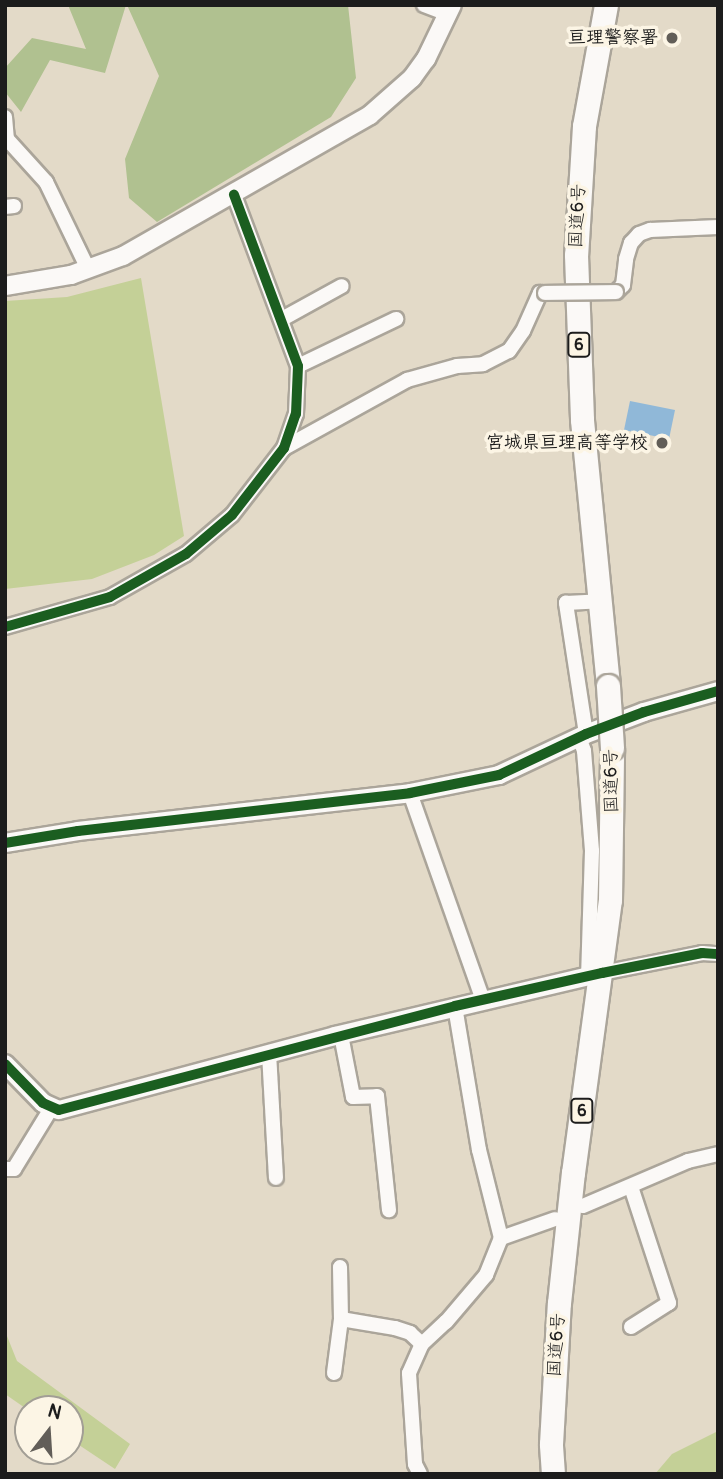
<!DOCTYPE html>
<meta charset="utf-8">
<style>
body{margin:0}
#map{position:relative;width:723px;height:1479px;overflow:hidden;background:#e3dac8;font-family:Pangolin,"Klee One",sans-serif}
div>[style]{position:absolute}
.green>*{inset:0;background:#c4d097}
.forest>*{inset:0;background:#b0c190}
.water>*{inset:0;background:#90b8d8}
.roads{filter:drop-shadow(2px 0 #aba59a) drop-shadow(-2px 0 #aba59a) drop-shadow(0 2px #aba59a) drop-shadow(0 -2px #aba59a)}
.minor>*{height:14px;margin:-7px;padding:0 7px;transform-origin:7px;border-radius:7px;background:#fbf9f7}
.tertiary>*{height:18px;margin:-9px;padding:0 9px;transform-origin:9px;border-radius:9px;background:#fbf9f7}
.trunk>*{height:23px;margin:-11.5px;padding:0 11.5px;transform-origin:11.5px;border-radius:11.5px;background:#fbf9f7}
.bridges{filter:drop-shadow(2px 0 #aba59a) drop-shadow(-2px 0 #aba59a) drop-shadow(0 2px #aba59a) drop-shadow(0 -2px #aba59a)}
.minor-bridge>*{height:14px;margin:-7px;padding:0 7px;transform-origin:7px;border-radius:7px;background:#fbf9f7}
.trunk-bridge>*{height:23px;margin:-11.5px;padding:0 11.5px;transform-origin:11.5px;border-radius:11.5px;background:#fbf9f7}
.cycleway>*{height:10px;margin:-5px;padding:0 5px;transform-origin:5px;border-radius:5px;background:#1b5e20}
.dots>*{width:19px;height:19px;translate:-50% -50%;box-sizing:border-box;border:4px solid #fcf5e5;border-radius:50%}
span{translate:-50% -50%;white-space:nowrap;text-align:center;line-height:1.15;-webkit-text-stroke:7px #fcf5e5;paint-order:stroke}
.shield-label span{padding:2px 5px;background:#fcf5e5;border:2px solid;border-radius:5px;-webkit-text-stroke-width:0}
.shield-label{font-size:16px;color:#1c1c1c;font-weight:700}
.poi-label{font-size:18px;color:#1c1c1c;font-weight:700}
.right{translate:-100% -50%;text-align:right}
.street-label{font-size:18px;color:#1c1c1c}
.frame{position:absolute;inset:0;border:7px solid #1c1c1c;pointer-events:none}
.north{position:absolute;left:14px;top:1395px;width:70px;height:70px;box-sizing:border-box;background:#fcf5e5;border:2px solid #a29e95;border-radius:50%;rotate:17deg;font-size:19px;font-weight:700;line-height:28px;text-align:center;color:#1c1c1c}
.north::after{content:'';display:block;margin:auto;width:24px;height:32px;background:#625e58;clip-path:polygon(50% 0,100% 100%,50% 72%,0 100%)}
</style>
<div id="map">
<div class="green">
<div style="clip-path:polygon(141px 278px,184px 536px,154px 555px,92px 579px,5px 589px,5px 301px,67px 297px)"></div>
<div style="clip-path:polygon(5px 1331px,17px 1361px,130px 1444px,115px 1469px,70px 1439px,70px 1409px,28px 1410px,5px 1394px)"></div>
<div style="clip-path:polygon(718px 1431px,718px 1474px,655px 1474px,672px 1454px)"></div>
</div>
<div class="forest">
<div style="clip-path:polygon(68px 5px,126px 5px,105px 73px,50px 60px,21px 112px,5px 92px,5px 68px,32px 38px,86px 49px)"></div>
<div style="clip-path:polygon(127px 5px,348px 5px,356px 78px,331px 117px,157px 222px,129px 198px,125px 159px,159px 76px)"></div>
</div>
<div class="water">
<div style="clip-path:polygon(630px 401px,675px 410px,669px 439px,624px 430px)"></div>
</div>
<div class="roads">
<div class="minor">
<div style="left:424px;top:5px;width:26px;rotate:21deg"></div>
<div style="left:5px;top:117px;width:22px;rotate:85deg"></div>
<div style="left:7px;top:139px;width:58px;rotate:47.8deg"></div>
<div style="left:46px;top:182px;width:97px;rotate:64.2deg"></div>
<div style="left:5px;top:207px;width:9px;rotate:-6deg"></div>
<div style="left:616px;top:292px;width:10px;rotate:-45deg"></div>
<div style="left:623px;top:285px;width:26px;rotate:-83deg"></div>
<div style="left:626px;top:259px;width:17px;rotate:-73deg"></div>
<div style="left:631px;top:243px;width:12px;rotate:-48deg"></div>
<div style="left:639px;top:234px;width:12px;rotate:-20deg"></div>
<div style="left:650px;top:230px;width:68px;rotate:-2.5deg"></div>
<div style="left:282px;top:319px;width:68px;rotate:-28.8deg"></div>
<div style="left:298px;top:366px;width:109px;rotate:-25.6deg"></div>
<div style="left:284px;top:448px;width:141px;rotate:-28.9deg"></div>
<div style="left:407px;top:380px;width:52px;rotate:-15.6deg"></div>
<div style="left:457px;top:366px;width:26px;rotate:-4deg"></div>
<div style="left:483px;top:364px;width:29px;rotate:-27deg"></div>
<div style="left:509px;top:351px;width:24px;rotate:-55deg"></div>
<div style="left:523px;top:331px;width:42px;rotate:-65.9deg"></div>
<div style="left:540px;top:293px;width:5px"></div>
<div style="left:5px;top:627px;width:109px;rotate:-15.9deg"></div>
<div style="left:110px;top:597px;width:87px;rotate:-29.5deg"></div>
<div style="left:186px;top:554px;width:60px;rotate:-40.3deg"></div>
<div style="left:232px;top:515px;width:85px;rotate:-52.2deg"></div>
<div style="left:284px;top:448px;width:36px;rotate:-71deg"></div>
<div style="left:296px;top:414px;width:48px;rotate:-87.6deg"></div>
<div style="left:298px;top:366px;width:183px;rotate:-110.5deg"></div>
<div style="left:586px;top:734px;width:133px;rotate:-98.7deg"></div>
<div style="left:566px;top:603px;width:34px;rotate:-3deg"></div>
<div style="left:579px;top:737px;width:15px;rotate:70deg"></div>
<div style="left:584px;top:751px;width:100px;rotate:85.4deg"></div>
<div style="left:592px;top:851px;width:126px;rotate:91.8deg"></div>
<div style="left:410px;top:793px;width:219px;rotate:70.6deg"></div>
<div style="left:602px;top:973px;width:102px;rotate:-11.3deg"></div>
<div style="left:702px;top:953px;width:16px;rotate:4deg"></div>
<div style="left:341px;top:1035px;width:63px;rotate:79deg"></div>
<div style="left:353px;top:1097px;width:24px;rotate:-2deg"></div>
<div style="left:377px;top:1096px;width:115px;rotate:84deg"></div>
<div style="left:269px;top:1053px;width:125px;rotate:86.8deg"></div>
<div style="left:5px;top:1169px;width:9px"></div>
<div style="left:14px;top:1169px;width:73px;rotate:-58.5deg"></div>
<div style="left:583px;top:1206px;width:114px;rotate:-23.2deg"></div>
<div style="left:688px;top:1161px;width:31px;rotate:-13deg"></div>
<div style="left:501px;top:1238px;width:57px;rotate:-19.4deg"></div>
<div style="left:340px;top:1267px;width:52px;rotate:88.9deg"></div>
<div style="left:631px;top:1327px;width:45px;rotate:-32.3deg"></div>
<div style="left:669px;top:1303px;width:122px;rotate:-108.1deg"></div>
<div style="left:334px;top:1373px;width:54px;rotate:-82.6deg"></div>
<div style="left:341px;top:1319px;width:55px;rotate:9.5deg"></div>
<div style="left:395px;top:1328px;width:16px;rotate:18deg"></div>
<div style="left:410px;top:1333px;width:16px;rotate:43deg"></div>
<div style="left:420px;top:1474px;width:11px;rotate:-117deg"></div>
<div style="left:415px;top:1464px;width:91px;rotate:-93.8deg"></div>
<div style="left:409px;top:1373px;width:32px;rotate:-66deg"></div>
<div style="left:422px;top:1344px;width:33px;rotate:-43deg"></div>
<div style="left:446px;top:1322px;width:62px;rotate:-49.6deg"></div>
<div style="left:486px;top:1275px;width:40px;rotate:-68deg"></div>
<div style="left:501px;top:1238px;width:91px;rotate:-104deg"></div>
<div style="left:479px;top:1150px;width:146px;rotate:-99.5deg"></div>
</div>
<div class="tertiary">
<div style="left:5px;top:286px;width:67px;rotate:-9.5deg"></div>
<div style="left:71px;top:275px;width:55px;rotate:-20.1deg"></div>
<div style="left:123px;top:256px;width:284px;rotate:-29.7deg"></div>
<div style="left:370px;top:115px;width:56px;rotate:-41.4deg"></div>
<div style="left:412px;top:78px;width:24px;rotate:-54deg"></div>
<div style="left:426px;top:59px;width:60px;rotate:-64.3deg"></div>
<div style="left:5px;top:843px;width:74px;rotate:-9.3deg"></div>
<div style="left:78px;top:831px;width:334px;rotate:-6.5deg"></div>
<div style="left:410px;top:793px;width:91px;rotate:-11.4deg"></div>
<div style="left:499px;top:775px;width:96px;rotate:-25.2deg"></div>
<div style="left:586px;top:734px;width:62px;rotate:-20.8deg"></div>
<div style="left:644px;top:712px;width:77px;rotate:-15.8deg"></div>
<div style="left:5px;top:1064px;width:54px;rotate:45.7deg"></div>
<div style="left:43px;top:1103px;width:17px;rotate:24deg"></div>
<div style="left:59px;top:1110px;width:286px;rotate:-15deg"></div>
<div style="left:335px;top:1036px;width:274px;rotate:-13.3deg"></div>
</div>
<div class="trunk">
<div style="left:606px;top:5px;width:123px;rotate:100.3deg"></div>
<div style="left:584px;top:126px;width:129px;rotate:93.5deg"></div>
<div style="left:576px;top:255px;width:165px;rotate:87.9deg"></div>
<div style="left:582px;top:420px;width:267px;rotate:84.4deg"></div>
<div style="left:553px;top:1474px;width:30px;rotate:-94deg"></div>
<div style="left:551px;top:1444px;width:141px;rotate:-86.8deg"></div>
<div style="left:559px;top:1303px;width:131px;rotate:-83.9deg"></div>
<div style="left:573px;top:1173px;width:275px;rotate:-82.3deg"></div>
<div style="left:610px;top:900px;width:152px;rotate:-89.2deg"></div>
</div>
</div>
<div class="bridges">
<div class="minor-bridge">
<div style="left:545px;top:293px;width:71px;rotate:-0.8deg"></div>
</div>
<div class="trunk-bridge">
<div style="left:608px;top:686px;width:62px;rotate:86.3deg"></div>
</div>
</div>
<div class="cycleway">
<div style="left:5px;top:627px;width:109px;rotate:-15.9deg"></div>
<div style="left:110px;top:597px;width:87px;rotate:-29.5deg"></div>
<div style="left:186px;top:554px;width:60px;rotate:-40.3deg"></div>
<div style="left:232px;top:515px;width:85px;rotate:-52.2deg"></div>
<div style="left:284px;top:448px;width:36px;rotate:-71deg"></div>
<div style="left:296px;top:414px;width:48px;rotate:-87.6deg"></div>
<div style="left:298px;top:366px;width:183px;rotate:-110.5deg"></div>
<div style="left:5px;top:843px;width:74px;rotate:-9.3deg"></div>
<div style="left:78px;top:831px;width:334px;rotate:-6.5deg"></div>
<div style="left:410px;top:793px;width:91px;rotate:-11.4deg"></div>
<div style="left:499px;top:775px;width:96px;rotate:-25.2deg"></div>
<div style="left:586px;top:734px;width:62px;rotate:-20.8deg"></div>
<div style="left:644px;top:712px;width:77px;rotate:-15.8deg"></div>
<div style="left:5px;top:1064px;width:54px;rotate:45.7deg"></div>
<div style="left:43px;top:1103px;width:17px;rotate:24deg"></div>
<div style="left:59px;top:1110px;width:409px;rotate:-14.7deg"></div>
<div style="left:455px;top:1006px;width:151px;rotate:-12.7deg"></div>
<div style="left:602px;top:973px;width:102px;rotate:-11.3deg"></div>
<div style="left:702px;top:953px;width:16px;rotate:4deg"></div>
</div>
<div class="dots">
<div style="left:672px;top:38px;background:#625e58"></div>
<div style="left:662px;top:443px;background:#625e58"></div>
</div>
<div class="shield-label">
<span style="left:579px;top:345px">6</span>
<span style="left:582px;top:1111px">6</span>
</div>
<div class="poi-label">
<span class="right" style="left:658px;top:38px">亘理警察署</span>
<span class="right" style="left:648px;top:443px">宮城県亘理高等学校</span>
</div>
<div class="street-label">
<span style="left:578px;top:216px;rotate:-87deg">国道6号</span>
<span style="left:612px;top:781px;rotate:-91deg">国道6号</span>
<span style="left:557px;top:1345px;rotate:-86deg">国道6号</span>
</div>
<div class="frame"></div>
<div class="north">N</div>
</div>
